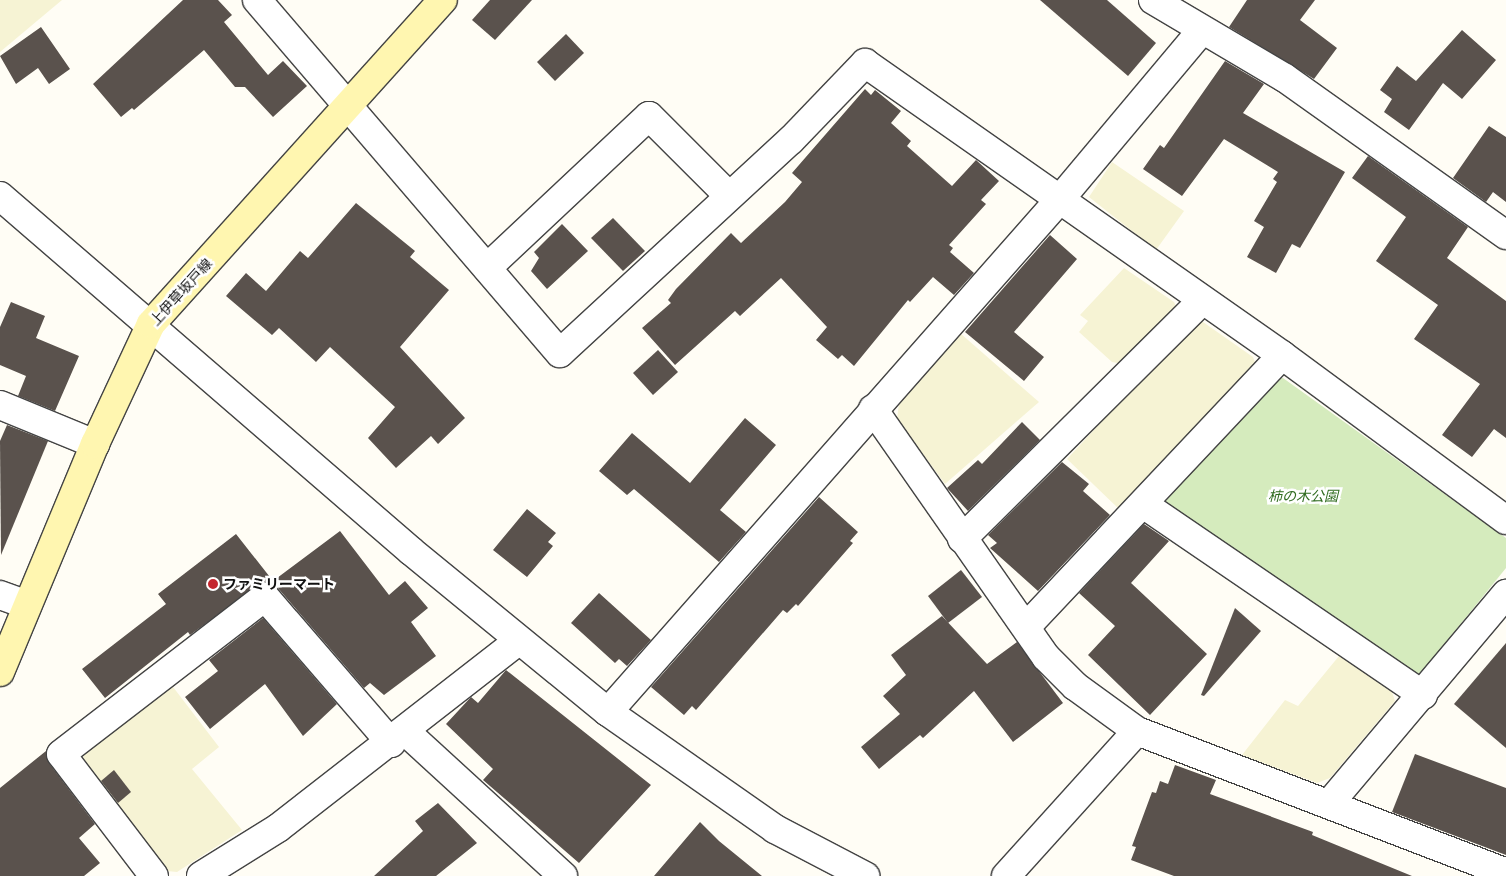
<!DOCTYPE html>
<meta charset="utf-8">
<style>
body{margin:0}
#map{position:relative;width:1506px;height:876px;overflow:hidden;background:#fffdf5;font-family:"PT Serif","Noto Sans JP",serif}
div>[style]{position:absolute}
.farmland>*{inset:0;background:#f6f3d4}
.green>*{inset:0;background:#d5ebbd}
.building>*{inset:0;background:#5a524d}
.roads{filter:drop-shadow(1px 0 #444) drop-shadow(-1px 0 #444) drop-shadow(0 1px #444) drop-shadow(0 -1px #444)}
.minor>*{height:28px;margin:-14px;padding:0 14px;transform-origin:14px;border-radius:14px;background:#fff}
.tertiary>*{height:28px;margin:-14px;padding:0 14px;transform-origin:14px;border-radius:14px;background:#fff}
.secondary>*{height:28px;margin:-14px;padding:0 14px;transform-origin:14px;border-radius:14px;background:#fff6b0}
.dots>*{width:14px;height:14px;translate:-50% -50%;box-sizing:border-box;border:2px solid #fff;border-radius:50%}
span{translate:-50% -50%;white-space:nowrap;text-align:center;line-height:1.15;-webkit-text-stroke:5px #fff;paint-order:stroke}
.street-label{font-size:14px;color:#111}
.park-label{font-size:14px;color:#2f6b1f;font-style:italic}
.poi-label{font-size:14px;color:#111;font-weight:700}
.left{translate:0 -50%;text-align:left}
</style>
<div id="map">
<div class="farmland">
<div style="clip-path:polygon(0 0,62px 0,0 52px)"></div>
<div style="clip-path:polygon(1112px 162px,1184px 211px,1156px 250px,1089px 197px)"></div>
<div style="clip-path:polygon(1124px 268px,1174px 302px,1177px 308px,1123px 364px,1112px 362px,1079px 332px,1088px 321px,1080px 315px)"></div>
<div style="clip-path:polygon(1194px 322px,1203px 322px,1253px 357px,1256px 365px,1120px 510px,1067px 459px)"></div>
<div style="clip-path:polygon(960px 333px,1039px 402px,945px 484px,897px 419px,899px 403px)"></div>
<div style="clip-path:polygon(1339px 656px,1392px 692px,1395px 701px,1330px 778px,1317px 783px,1242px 755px,1285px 700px,1298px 706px)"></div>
<div style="clip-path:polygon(170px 683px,219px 747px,192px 769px,242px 830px,177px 872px,167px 871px,83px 761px,84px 750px)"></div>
</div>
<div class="green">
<div style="clip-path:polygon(1273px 378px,1283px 378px,1506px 538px,1506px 568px,1420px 674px,1409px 676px,1166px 503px,1166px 495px)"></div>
</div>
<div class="building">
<div style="clip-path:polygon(183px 0,218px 0,232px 15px,224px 22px,268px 75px,283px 61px,307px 86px,273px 117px,245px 87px,235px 87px,204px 50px,134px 110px,132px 108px,121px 117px,93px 84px)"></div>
<div style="clip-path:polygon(490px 0,532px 0,495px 40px,472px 20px)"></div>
<div style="clip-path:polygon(1040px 0,1107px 0,1156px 43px,1128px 76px)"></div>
<div style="clip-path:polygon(1247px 0,1315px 0,1300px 20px,1337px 48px,1314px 79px,1229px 27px)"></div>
<div style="clip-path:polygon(41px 27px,70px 69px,49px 84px,38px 68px,16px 84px,0 56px)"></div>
<div style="clip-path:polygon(1462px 30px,1496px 60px,1462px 99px,1443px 83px,1409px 130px,1384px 112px,1392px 99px,1380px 90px,1397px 66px,1416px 81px)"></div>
<div style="clip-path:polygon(566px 34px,584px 53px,555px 81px,537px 62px)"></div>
<div style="clip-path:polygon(1225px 61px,1264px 84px,1243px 113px,1345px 172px,1300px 248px,1292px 244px,1276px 273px,1247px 257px,1264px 227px,1254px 221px,1277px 182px,1273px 179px,1278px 172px,1224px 139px,1182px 196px,1143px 169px,1160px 145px,1164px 148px)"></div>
<div style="clip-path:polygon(865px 89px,871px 95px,875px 90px,901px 111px,891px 123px,911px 141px,907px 146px,952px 186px,976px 160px,999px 181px,981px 200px,986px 204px,949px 245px,953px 248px,950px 252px,974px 273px,954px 295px,933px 277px,910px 302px,908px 300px,854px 366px,842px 355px,838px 359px,816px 340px,827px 327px,781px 278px,740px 316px,735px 311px,675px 365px,642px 328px,671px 303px,668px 300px,676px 289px,731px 233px,741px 243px,785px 202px,802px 182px,792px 173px)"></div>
<div style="clip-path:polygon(1489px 126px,1506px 137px,1506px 202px,1493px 192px,1486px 202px,1453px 178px)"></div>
<div style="clip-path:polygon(1368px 156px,1468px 227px,1447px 258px,1506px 301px,1506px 438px,1494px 429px,1472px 457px,1442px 435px,1480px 384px,1414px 339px,1438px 305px,1376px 261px,1406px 217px,1352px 178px)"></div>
<div style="clip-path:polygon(356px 203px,415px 251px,410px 257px,449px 290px,400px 347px,465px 418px,438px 444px,431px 436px,396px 468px,368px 438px,395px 407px,330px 347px,316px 362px,279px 328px,272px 335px,226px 296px,246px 273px,266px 291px,300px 251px,308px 258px)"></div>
<div style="clip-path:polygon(613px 218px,645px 251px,623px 271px,591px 238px)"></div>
<div style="clip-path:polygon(562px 224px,588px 251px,547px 289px,531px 271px,539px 258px,534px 252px)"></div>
<div style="clip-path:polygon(1050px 235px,1077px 259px,1014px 332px,1044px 357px,1024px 381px,965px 332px)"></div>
<div style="clip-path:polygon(11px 302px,45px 316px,36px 338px,79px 356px,55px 411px,18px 396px,26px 376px,0 365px,0 327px)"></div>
<div style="clip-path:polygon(658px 350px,678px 372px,653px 395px,633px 373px)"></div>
<div style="clip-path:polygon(745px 418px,776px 445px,720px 510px,746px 532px,719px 562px,634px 489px,627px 495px,599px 471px,632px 433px,690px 483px)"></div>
<div style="clip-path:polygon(1022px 422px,1040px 440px,968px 511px,947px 488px,978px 460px,982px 464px)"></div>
<div style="clip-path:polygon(7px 425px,48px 441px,1px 555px,0 441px)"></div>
<div style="clip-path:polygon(1062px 462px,1089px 484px,1083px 491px,1110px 515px,1038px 591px,990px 548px,997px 543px,988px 535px)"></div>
<div style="clip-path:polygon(819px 497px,858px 532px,850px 541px,853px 543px,798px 606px,796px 604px,787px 613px,783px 610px,696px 710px,692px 706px,684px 715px,651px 687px)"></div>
<div style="clip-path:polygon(527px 509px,556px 533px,548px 542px,553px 546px,527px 577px,493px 550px)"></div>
<div style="clip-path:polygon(1144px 524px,1169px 541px,1131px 583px,1207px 654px,1150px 715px,1088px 655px,1115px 626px,1079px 593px)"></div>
<div style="clip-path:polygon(340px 531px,389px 595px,405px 581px,428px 608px,411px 622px,436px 656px,384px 695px,370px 683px,364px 688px,277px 587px,263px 582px,190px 635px,188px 632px,105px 698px,82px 669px,166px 604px,158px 594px,236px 534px,273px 581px)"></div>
<div style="clip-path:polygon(961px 570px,982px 597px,948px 623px,928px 596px)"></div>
<div style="clip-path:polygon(599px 593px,651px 640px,627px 666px,619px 659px,615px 663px,571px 623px)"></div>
<div style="clip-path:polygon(1235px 608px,1261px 631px,1204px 696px,1201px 695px)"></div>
<div style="clip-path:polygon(942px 616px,987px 664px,1017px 642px,1063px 703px,1013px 742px,974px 691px,923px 738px,920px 735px,879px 769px,861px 747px,900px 714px,883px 696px,906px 675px,891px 655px)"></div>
<div style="clip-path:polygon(263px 618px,337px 704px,303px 736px,265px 684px,210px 729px,185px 697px,218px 671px,209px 660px)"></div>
<div style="clip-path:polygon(1506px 643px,1506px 748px,1454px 704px)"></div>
<div style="clip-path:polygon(506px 670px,651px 785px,579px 863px,483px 780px,493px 769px,446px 724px,471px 697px,478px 703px)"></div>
<div style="clip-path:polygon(46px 751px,49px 763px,95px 824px,79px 838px,100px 863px,84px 876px,0 876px,0 788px)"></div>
<div style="clip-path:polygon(1415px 754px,1506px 788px,1506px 855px,1392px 812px)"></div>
<div style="clip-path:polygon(1175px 765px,1216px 780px,1210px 794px,1313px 832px,1312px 835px,1412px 876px,1174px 876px,1131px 860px,1136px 847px,1132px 846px,1152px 792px,1156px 793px,1160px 781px,1168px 784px)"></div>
<div style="clip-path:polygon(114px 770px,131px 792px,118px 803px,101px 781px)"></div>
<div style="clip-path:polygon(438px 803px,477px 843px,436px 876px,374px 876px,423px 831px,415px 821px)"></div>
<div style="clip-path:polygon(700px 822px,719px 841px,762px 876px,654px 876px)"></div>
</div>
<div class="roads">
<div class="minor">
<div style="left:257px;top:0;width:465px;rotate:49.4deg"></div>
<div style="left:560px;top:353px;width:314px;rotate:-42.7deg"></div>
<div style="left:791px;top:140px;width:107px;rotate:-46.1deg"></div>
<div style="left:865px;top:63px;width:509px;rotate:35deg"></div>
<div style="left:1282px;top:355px;width:278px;rotate:36.4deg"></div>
<div style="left:1153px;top:0;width:153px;rotate:30.6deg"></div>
<div style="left:1285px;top:78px;width:271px;rotate:35.4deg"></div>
<div style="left:487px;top:268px;width:222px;rotate:-43.2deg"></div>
<div style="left:649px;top:116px;width:113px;rotate:45deg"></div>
<div style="left:0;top:405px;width:103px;rotate:22.3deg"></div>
<div style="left:873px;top:409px;width:302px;rotate:55.1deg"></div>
<div style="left:1046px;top:657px;width:41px;rotate:45deg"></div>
<div style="left:1075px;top:686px;width:77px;rotate:36deg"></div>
<div style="left:1137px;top:731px;width:395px;rotate:21deg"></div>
<div style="left:1143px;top:504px;width:339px;rotate:34.3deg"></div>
<div style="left:962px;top:539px;width:338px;rotate:-44.8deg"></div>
<div style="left:0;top:595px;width:29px;rotate:20deg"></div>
<div style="left:1027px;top:626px;width:372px;rotate:-46.7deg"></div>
<div style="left:608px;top:712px;width:685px;rotate:-48.61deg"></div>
<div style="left:1061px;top:198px;width:219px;rotate:-50deg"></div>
<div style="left:406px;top:732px;width:213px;rotate:42.5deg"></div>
<div style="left:1329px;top:804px;width:275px;rotate:-49.9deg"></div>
<div style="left:154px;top:876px;width:153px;rotate:-127.3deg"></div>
<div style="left:61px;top:754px;width:257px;rotate:-37.6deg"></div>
<div style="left:265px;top:597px;width:193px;rotate:49.2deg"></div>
<div style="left:201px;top:876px;width:91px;rotate:-31.9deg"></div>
<div style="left:278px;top:828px;width:304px;rotate:-37.9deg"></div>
<div style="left:1006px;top:876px;width:195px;rotate:-47.9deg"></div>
</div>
<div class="tertiary">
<div style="left:0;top:196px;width:543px;rotate:40.82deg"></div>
<div style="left:411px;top:551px;width:254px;rotate:39.3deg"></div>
<div style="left:608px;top:712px;width:204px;rotate:35deg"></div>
<div style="left:775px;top:829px;width:102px;rotate:27.6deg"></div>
</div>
<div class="secondary">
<div style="left:0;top:672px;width:247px;rotate:-67.4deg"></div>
<div style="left:95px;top:444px;width:132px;rotate:-65deg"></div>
<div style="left:151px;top:324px;width:436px;rotate:-48deg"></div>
</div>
</div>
<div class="dots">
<div style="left:213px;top:584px;background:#c4262e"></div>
</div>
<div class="street-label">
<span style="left:181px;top:292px;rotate:-48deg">上伊草坂戸線</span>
</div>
<div class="park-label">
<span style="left:1303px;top:496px">柿の木公園</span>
</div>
<div class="poi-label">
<span class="left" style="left:223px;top:584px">ファミリーマート</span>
</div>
</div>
